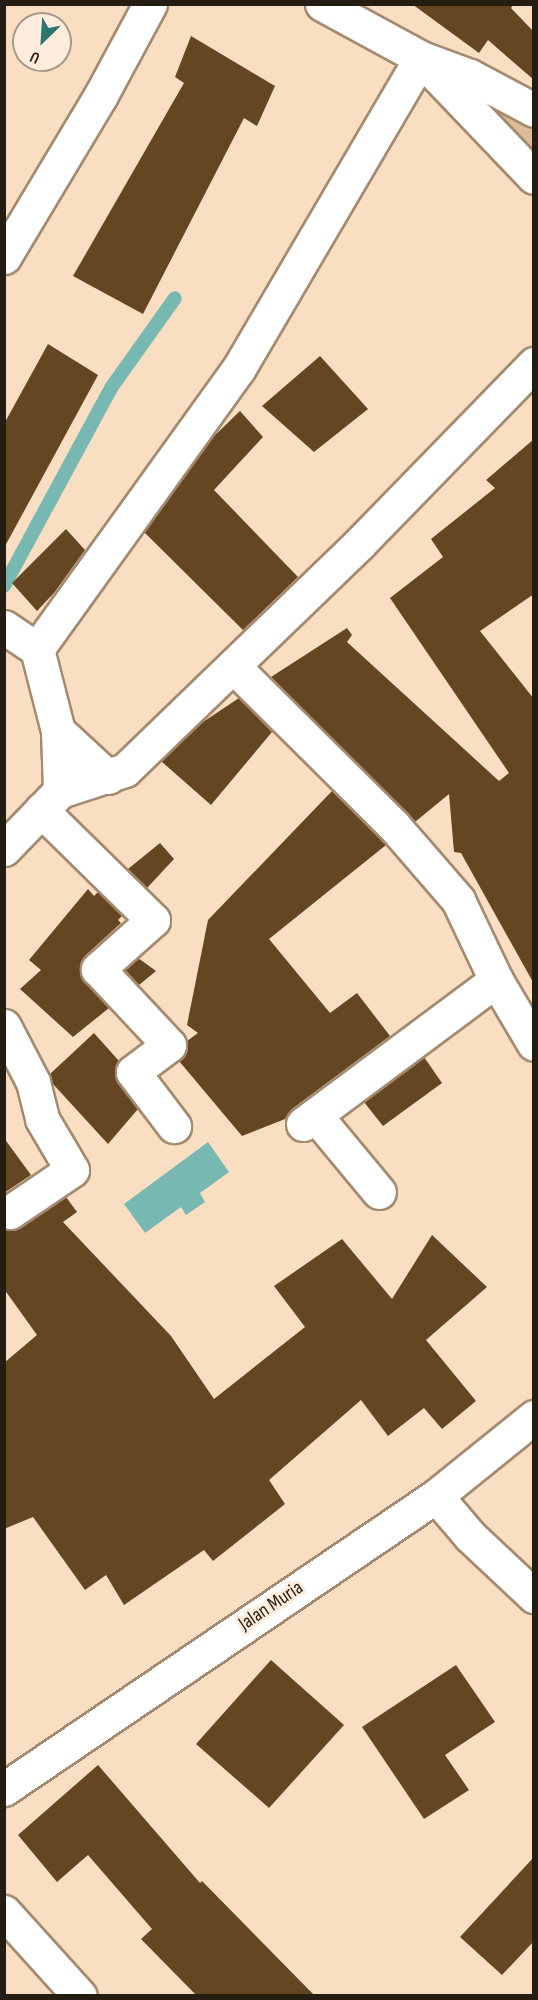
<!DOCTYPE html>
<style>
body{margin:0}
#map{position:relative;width:538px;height:2000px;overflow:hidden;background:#f9dec1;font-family:"Sofia Sans Condensed",sans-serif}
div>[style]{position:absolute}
.green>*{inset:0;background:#dcbb97}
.water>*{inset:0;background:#78b8b2}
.stream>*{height:14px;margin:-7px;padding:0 7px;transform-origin:7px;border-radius:7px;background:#78b8b2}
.building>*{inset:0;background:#654622}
.roads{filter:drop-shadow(2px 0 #a38a70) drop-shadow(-2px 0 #a38a70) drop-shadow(0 2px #a38a70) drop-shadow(0 -2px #a38a70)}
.street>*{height:33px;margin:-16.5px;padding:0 16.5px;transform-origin:16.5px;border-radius:16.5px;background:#fff}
.primary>*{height:33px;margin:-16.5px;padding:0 16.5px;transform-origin:16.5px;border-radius:16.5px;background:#fff}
span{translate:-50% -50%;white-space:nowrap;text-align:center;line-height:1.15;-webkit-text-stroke:6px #feeddc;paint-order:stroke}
.street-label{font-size:20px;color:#261d12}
.frame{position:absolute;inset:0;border:6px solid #261d12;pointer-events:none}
.north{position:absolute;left:12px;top:12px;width:60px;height:60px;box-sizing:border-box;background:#feeddc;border:2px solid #a89a8b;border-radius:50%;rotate:205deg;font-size:16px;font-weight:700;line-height:24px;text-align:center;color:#261d12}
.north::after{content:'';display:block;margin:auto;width:21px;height:27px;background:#2e7671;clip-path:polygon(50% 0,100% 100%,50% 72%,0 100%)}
</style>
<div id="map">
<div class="green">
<div style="clip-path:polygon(460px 84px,533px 115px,533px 170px)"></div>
</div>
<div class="water">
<div style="clip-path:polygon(208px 1142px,229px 1172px,200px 1193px,205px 1202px,186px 1215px,181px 1207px,145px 1233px,124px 1204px)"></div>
</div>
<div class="stream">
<div style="left:4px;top:586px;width:225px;rotate:-61.6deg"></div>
<div style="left:111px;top:388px;width:110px;rotate:-54.6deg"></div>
</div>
<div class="building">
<div style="clip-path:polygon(412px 4px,514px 4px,511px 8px,534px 32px,534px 80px,488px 40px,479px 53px)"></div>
<div style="clip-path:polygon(191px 36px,275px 86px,257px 126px,244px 118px,143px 314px,73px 276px,184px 83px,175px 77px)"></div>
<div style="clip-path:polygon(48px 344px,98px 375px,4px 548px,4px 424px)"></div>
<div style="clip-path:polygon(320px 356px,368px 409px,314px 452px,262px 406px)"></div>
<div style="clip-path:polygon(240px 411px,263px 437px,214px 490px,298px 577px,243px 630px,144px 532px,209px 441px)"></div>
<div style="clip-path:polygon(534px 439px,534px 594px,480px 631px,534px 699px,534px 984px,461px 853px,454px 852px,449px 794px,415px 822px,271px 677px,347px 628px,352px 635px,347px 642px,499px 781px,509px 773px,390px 598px,443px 557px,431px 539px,495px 488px,486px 480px)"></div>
<div style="clip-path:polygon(66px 529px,85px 550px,54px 593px,37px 611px,12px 583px)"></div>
<div style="clip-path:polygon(239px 698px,272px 732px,211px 805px,161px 761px,200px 724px)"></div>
<div style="clip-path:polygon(332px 791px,386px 845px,269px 939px,330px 1013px,357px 993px,390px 1036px,292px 1109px,285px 1119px,242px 1136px,179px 1061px,186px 1052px,187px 1041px,198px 1033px,187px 1025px,208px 920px)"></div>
<div style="clip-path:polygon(160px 843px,174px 859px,147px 888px,128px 869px)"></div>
<div style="clip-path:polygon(88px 889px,94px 896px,98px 892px,122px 916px,118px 920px,121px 923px,86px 955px,80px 964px,80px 974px,84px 981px,109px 1008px,73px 1037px,20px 989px,41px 970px,29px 960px)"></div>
<div style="clip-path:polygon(138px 958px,156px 971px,139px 985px,125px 970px)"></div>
<div style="clip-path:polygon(94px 1033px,119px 1061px,115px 1075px,138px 1109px,108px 1144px,53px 1084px,50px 1074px)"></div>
<div style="clip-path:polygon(424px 1057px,442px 1083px,383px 1126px,364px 1102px)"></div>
<div style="clip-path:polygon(4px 1138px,31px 1175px,4px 1193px)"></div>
<div style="clip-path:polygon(66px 1197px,77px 1212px,63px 1222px,171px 1336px,214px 1399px,305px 1327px,274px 1286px,342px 1239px,392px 1299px,432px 1235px,487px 1287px,426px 1340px,476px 1401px,442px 1429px,424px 1408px,388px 1436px,361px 1400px,269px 1480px,285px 1504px,213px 1561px,204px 1550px,124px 1605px,106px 1575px,85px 1590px,33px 1517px,4px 1529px,4px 1363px,37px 1335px,4px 1289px,4px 1229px,21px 1228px)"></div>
<div style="clip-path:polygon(271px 1660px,344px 1725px,269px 1808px,196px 1744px)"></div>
<div style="clip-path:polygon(456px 1665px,495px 1722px,445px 1755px,469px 1790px,424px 1819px,362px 1727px)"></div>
<div style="clip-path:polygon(98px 1765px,200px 1883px,202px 1881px,314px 1995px,196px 1995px,141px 1939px,152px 1929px,88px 1855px,57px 1882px,18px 1835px)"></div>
<div style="clip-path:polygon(534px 1857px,534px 1941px,502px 1975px,460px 1937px)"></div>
</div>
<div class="roads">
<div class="street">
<div style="left:322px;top:4px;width:113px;rotate:28.6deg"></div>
<div style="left:421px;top:58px;width:52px;rotate:20.2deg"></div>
<div style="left:470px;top:76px;width:72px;rotate:28deg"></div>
<div style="left:426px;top:64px;width:156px;rotate:46.3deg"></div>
<div style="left:4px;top:627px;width:40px;rotate:34deg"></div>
<div style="left:37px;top:649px;width:346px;rotate:-54.3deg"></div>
<div style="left:239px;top:368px;width:359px;rotate:-59.6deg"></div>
<div style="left:37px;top:649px;width:85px;rotate:75.6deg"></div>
<div style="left:58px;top:731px;width:60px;rotate:88.1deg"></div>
<div style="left:233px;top:666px;width:227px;rotate:44.8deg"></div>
<div style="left:394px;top:826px;width:98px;rotate:49.1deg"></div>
<div style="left:458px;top:900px;width:89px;rotate:64.6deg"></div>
<div style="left:496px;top:980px;width:74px;rotate:59.3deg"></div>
<div style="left:58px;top:731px;width:68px;rotate:42.6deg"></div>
<div style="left:41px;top:810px;width:157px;rotate:44.5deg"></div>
<div style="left:153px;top:920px;width:74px;rotate:138.3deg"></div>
<div style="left:98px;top:969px;width:104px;rotate:46.9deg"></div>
<div style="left:169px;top:1045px;width:45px;rotate:143.1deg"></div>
<div style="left:133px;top:1072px;width:68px;rotate:52.8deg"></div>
<div style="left:4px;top:849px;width:81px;rotate:-46deg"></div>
<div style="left:60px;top:791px;width:68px;rotate:-17.9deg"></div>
<div style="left:125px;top:770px;width:327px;rotate:-44deg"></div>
<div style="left:360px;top:543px;width:250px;rotate:-45.8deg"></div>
<div style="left:4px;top:1026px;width:63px;rotate:62.6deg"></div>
<div style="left:33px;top:1082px;width:38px;rotate:76deg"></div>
<div style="left:42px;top:1119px;width:59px;rotate:59.5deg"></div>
<div style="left:72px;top:1170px;width:75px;rotate:145.9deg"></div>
<div style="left:315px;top:1115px;width:100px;rotate:50.3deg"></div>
<div style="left:303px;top:1124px;width:241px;rotate:-36.7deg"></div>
<div style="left:436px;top:1496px;width:52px;rotate:49.6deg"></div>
<div style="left:470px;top:1536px;width:88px;rotate:43.2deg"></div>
<div style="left:4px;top:1789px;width:522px;rotate:-34.15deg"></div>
<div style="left:436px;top:1496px;width:126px;rotate:-38.9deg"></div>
<div style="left:4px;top:1912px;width:113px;rotate:47.9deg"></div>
</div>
<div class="primary">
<div style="left:4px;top:257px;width:189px;rotate:-59.1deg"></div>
<div style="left:101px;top:95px;width:103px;rotate:-61.7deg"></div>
</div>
</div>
<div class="street-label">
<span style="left:271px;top:1606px;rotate:-34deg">Jalan Muria</span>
</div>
<div class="frame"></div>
<div class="north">U</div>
</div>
